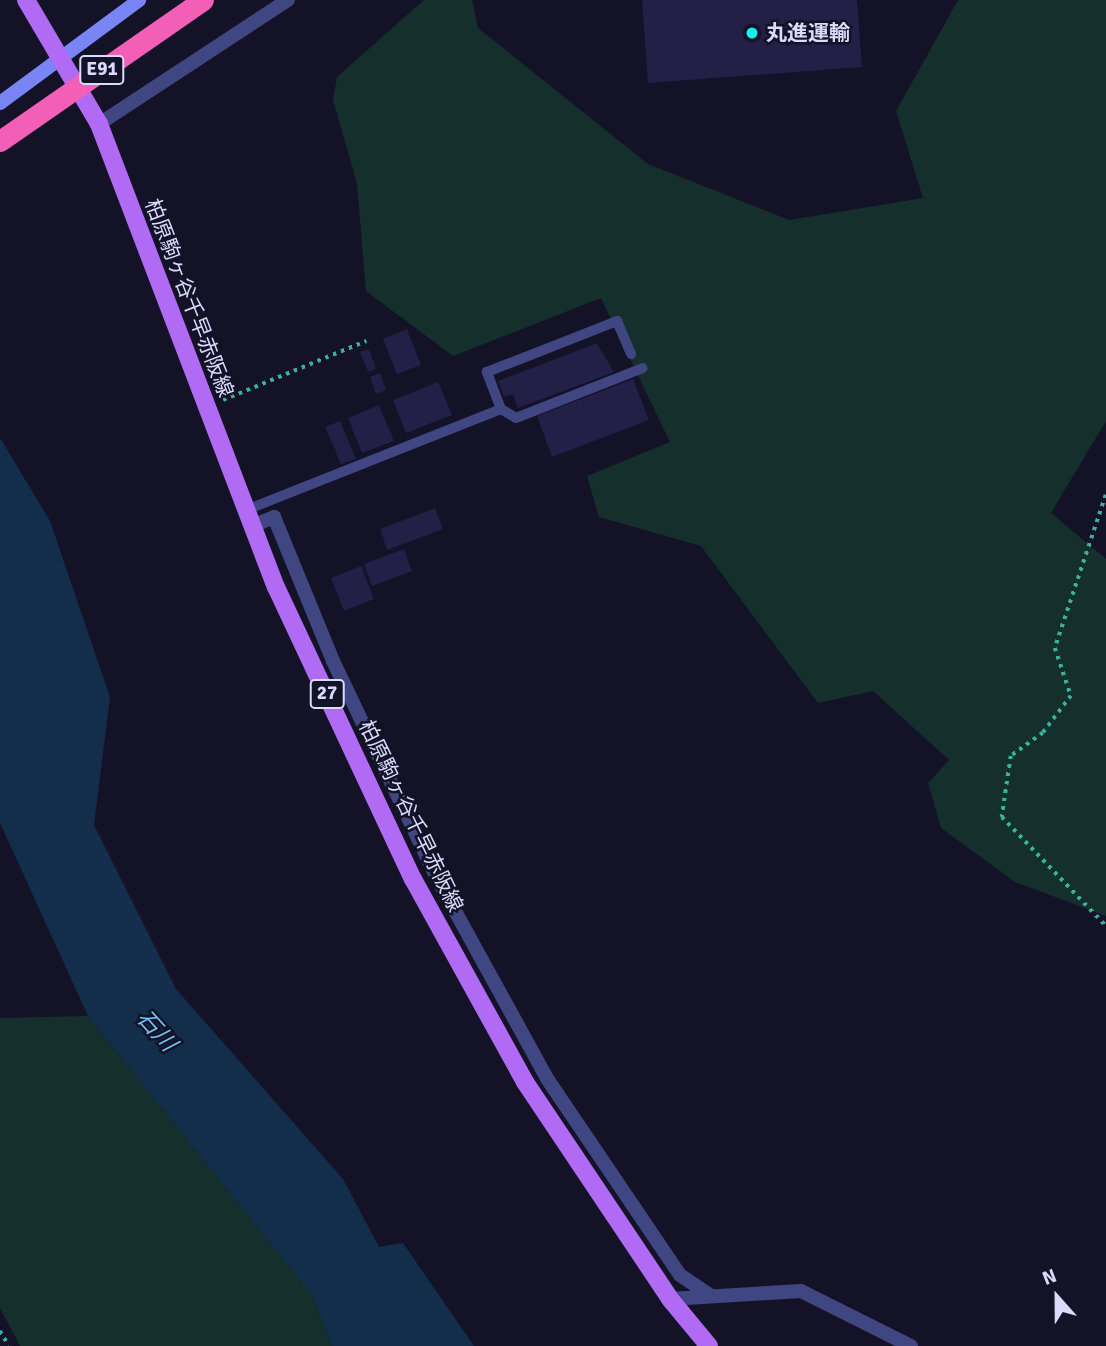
<!DOCTYPE html>
<meta charset="utf-8">
<style>
body{margin:0}
#map{position:relative;width:1106px;height:1346px;overflow:hidden;background:#131227;font-family:Signika,"Noto Sans JP",sans-serif}
div>[style]{position:absolute}
.green>*{inset:0;background:#15302c}
.water>*{inset:0;background:#132e4a}
.building>*{inset:0;background:#231f47}
.path>*{height:3.5px;margin-top:-1.75px;transform-origin:0;background:repeating-linear-gradient(90deg,#39b19c 0 3.5px,transparent 0 8.5px)}
.lane>*{height:10px;margin:-5px;padding:0 5px;transform-origin:5px;border-radius:5px;background:#404682}
.street>*{height:14px;margin:-7px;padding:0 7px;transform-origin:7px;border-radius:7px;background:#404682}
.secondary>*{height:14px;margin:-7px;padding:0 7px;transform-origin:7px;border-radius:7px;background:#7984f5}
.primary>*{height:18px;margin:-9px;padding:0 9px;transform-origin:9px;border-radius:9px;background:#b06af4}
.highway-bridge>*{height:21px;margin:-10.5px;padding:0 10.5px;transform-origin:10.5px;border-radius:10.5px;background:#f35fb7}
.dots>*{width:19px;height:19px;translate:-50% -50%;box-sizing:border-box;border:4px solid #131227;border-radius:50%}
span{translate:-50% -50%;white-space:nowrap;text-align:center;line-height:1.15;-webkit-text-stroke:5px #131227;paint-order:stroke}
.shield-label span{padding:2px 5px;background:#131227;border:2px solid;border-radius:5px;-webkit-text-stroke-width:0}
.shield-label{font-size:19px;color:#dadbfc;font-weight:700}
.poi-label{font-size:21px;color:#dadbfc;font-weight:700}
.left{translate:0 -50%;text-align:left}
.street-label{font-size:21px;color:#dadbfc}
.water-label{font-size:23px;color:#70c7f4;font-style:italic}
.north{position:absolute;left:1022px;top:1262px;width:70px;height:70px;-webkit-text-stroke:5px #131227;paint-order:stroke;rotate:339deg;font-size:19px;font-weight:700;line-height:28px;text-align:center;color:#dadbfc}
.north::after{content:'';display:block;margin:auto;width:24px;height:32px;background:#dadbfc;clip-path:polygon(50% 0,100% 100%,50% 72%,0 100%)}
</style>
<div id="map">
<div class="green">
<div style="clip-path:polygon(424px 0,472px 0,478px 28px,648px 164px,789px 220px,923px 198px,896px 111px,958px 0,1106px 0,1106px 421px,1051px 513px,1106px 559px,1106px 916px,1015px 882px,941px 828px,928px 783px,949px 760px,873px 691px,818px 703px,701px 546px,599px 517px,587px 476px,670px 442px,601px 298px,453px 356px,366px 291px,357px 183px,333px 100px,337px 77px)"></div>
<div style="clip-path:polygon(88px 1016px,312px 1295px,332px 1346px,20px 1346px,0 1308px,0 1018px)"></div>
</div>
<div class="water">
<div style="clip-path:polygon(0 438px,50px 521px,110px 697px,94px 825px,176px 989px,343px 1179px,379px 1247px,403px 1243px,474px 1346px,332px 1346px,312px 1295px,88px 1016px,0 823px)"></div>
</div>
<div class="building">
<div style="clip-path:polygon(642px 0,857px 0,862px 67px,648px 83px)"></div>
<div style="clip-path:polygon(407px 329px,421px 365px,397px 374px,383px 339px)"></div>
<div style="clip-path:polygon(597px 343px,614px 372px,518px 408px,513px 394px,504px 397px,498px 381px)"></div>
<div style="clip-path:polygon(369px 349px,376px 369px,368px 372px,360px 352px)"></div>
<div style="clip-path:polygon(380px 373px,386px 390px,376px 394px,370px 377px)"></div>
<div style="clip-path:polygon(633px 379px,649px 420px,552px 457px,537px 416px)"></div>
<div style="clip-path:polygon(438px 382px,452px 415px,406px 433px,393px 400px)"></div>
<div style="clip-path:polygon(379px 405px,394px 441px,362px 453px,348px 418px)"></div>
<div style="clip-path:polygon(340px 421px,356px 459px,341px 464px,325px 427px)"></div>
<div style="clip-path:polygon(435px 508px,443px 529px,387px 550px,380px 529px)"></div>
<div style="clip-path:polygon(404px 549px,412px 571px,372px 586px,364px 564px)"></div>
<div style="clip-path:polygon(361px 566px,374px 599px,344px 611px,331px 578px)"></div>
</div>
<div class="path">
<div style="left:223px;top:400px;width:155px;rotate:-22.4deg"></div>
<div style="left:1106px;top:495px;width:161px;rotate:108.4deg"></div>
<div style="left:1055px;top:648px;width:51px;rotate:71.6deg"></div>
<div style="left:1071px;top:696px;width:46px;rotate:127.1deg"></div>
<div style="left:1043px;top:733px;width:39px;rotate:144deg"></div>
<div style="left:1011px;top:756px;width:62px;rotate:98.4deg"></div>
<div style="left:1002px;top:817px;width:151px;rotate:46.3deg"></div>
<div style="left:0;top:1331px;width:17px;rotate:59deg"></div>
</div>
<div class="lane">
<div style="left:501px;top:409px;width:17px;rotate:31deg"></div>
<div style="left:516px;top:418px;width:136px;rotate:-21.5deg"></div>
<div style="left:246px;top:510px;width:274px;rotate:-21.6deg"></div>
<div style="left:501px;top:409px;width:40px;rotate:-111deg"></div>
<div style="left:487px;top:372px;width:140px;rotate:-21.4deg"></div>
<div style="left:617px;top:321px;width:36px;rotate:67deg"></div>
</div>
<div class="street">
<div style="left:99px;top:124px;width:226px;rotate:-33.3deg"></div>
<div style="left:252px;top:526px;width:24px;rotate:-22deg"></div>
<div style="left:274px;top:517px;width:156px;rotate:67.7deg"></div>
<div style="left:333px;top:661px;width:243px;rotate:64.4deg"></div>
<div style="left:438px;top:880px;width:228px;rotate:61.2deg"></div>
<div style="left:548px;top:1080px;width:235px;rotate:55.9deg"></div>
<div style="left:680px;top:1275px;width:36px;rotate:34deg"></div>
<div style="left:670px;top:1299px;width:131px;rotate:-3.5deg"></div>
<div style="left:801px;top:1291px;width:123px;rotate:26.6deg"></div>
</div>
<div class="secondary">
<div style="left:0;top:103px;width:173px;rotate:-36.5deg"></div>
</div>
<div class="primary">
<div style="left:26px;top:0;width:144px;rotate:59.5deg"></div>
<div style="left:99px;top:124px;width:496px;rotate:69.1deg"></div>
<div style="left:276px;top:587px;width:323px;rotate:64.9deg"></div>
<div style="left:413px;top:879px;width:232px;rotate:61.1deg"></div>
<div style="left:525px;top:1082px;width:261px;rotate:56.2deg"></div>
<div style="left:670px;top:1299px;width:61px;rotate:50.3deg"></div>
</div>
<div class="highway-bridge">
<div style="left:0;top:141px;width:247px;rotate:-34.8deg"></div>
</div>
<div class="dots">
<div style="left:752px;top:33px;background:#15eeea"></div>
</div>
<div class="shield-label">
<span style="left:102px;top:70px">E91</span>
<span style="left:327px;top:694px">27</span>
</div>
<div class="poi-label">
<span class="left" style="left:766px;top:33px">丸進運輸</span>
</div>
<div class="street-label">
<span style="left:189px;top:298px;rotate:69deg">柏原駒ヶ谷千早赤阪線</span>
<span style="left:411px;top:816px;rotate:64deg">柏原駒ヶ谷千早赤阪線</span>
</div>
<div class="water-label">
<span style="left:156px;top:1031px;rotate:48deg">石川</span>
</div>
<div class="north">N</div>
</div>
